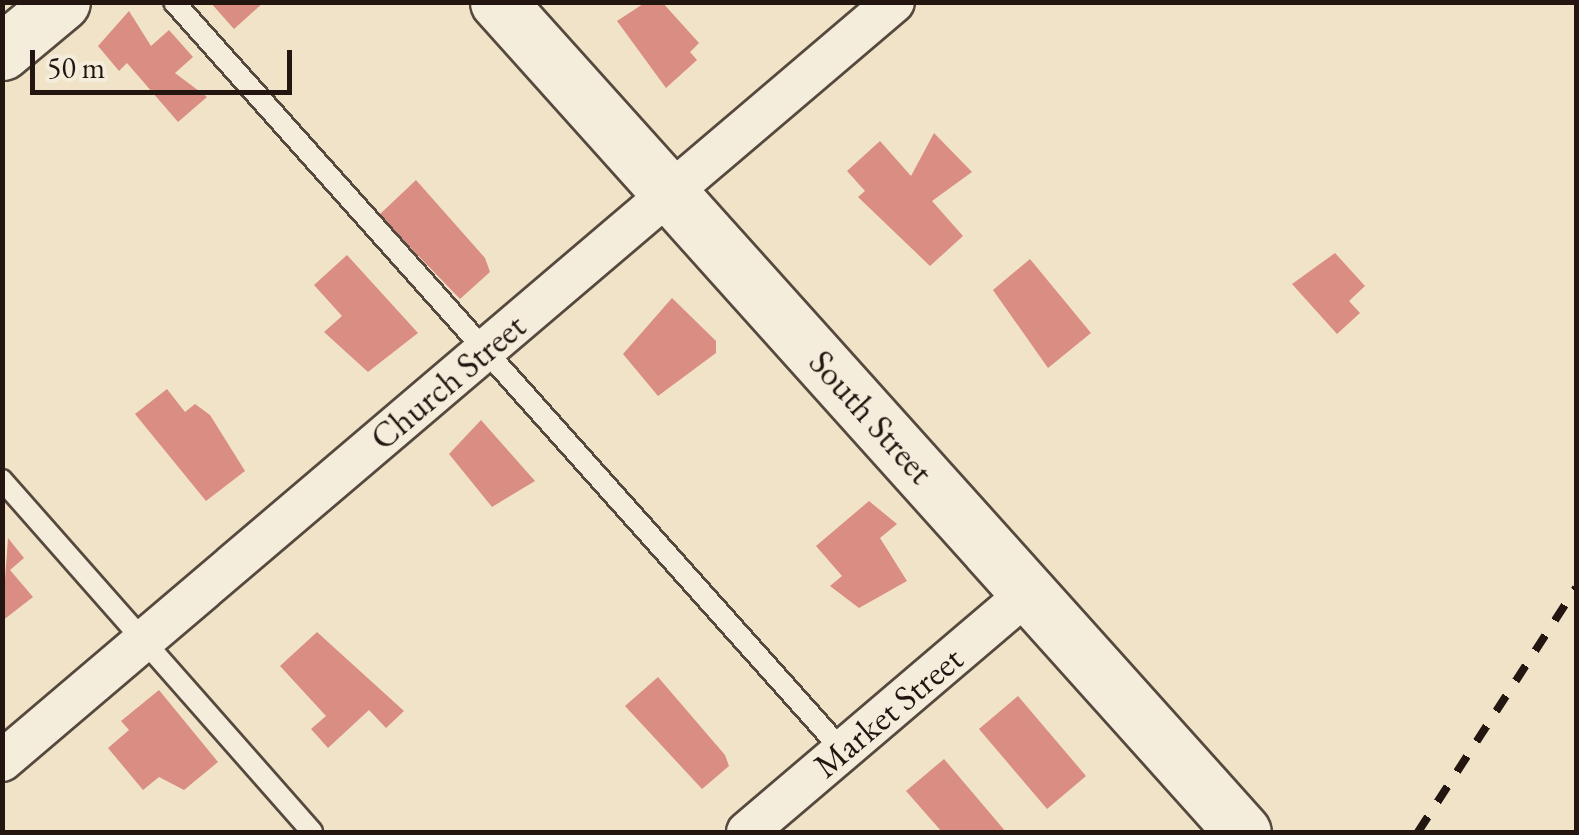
<!DOCTYPE html>
<style>
body{margin:0}
#map{position:relative;width:1579px;height:835px;overflow:hidden;background:#f0e3c7;font-family:"EB Garamond",serif}
div>[style]{position:absolute}
.building>*{inset:0;background:#da8e83}
.roads{filter:drop-shadow(2px 0 #56493e) drop-shadow(-2px 0 #56493e) drop-shadow(0 2px #56493e) drop-shadow(0 -2px #56493e)}
.lane>*{height:20px;margin:-10px;padding:0 10px;transform-origin:10px;border-radius:10px;background:#f5eddb}
.street>*{height:40px;margin:-20px;padding:0 20px;transform-origin:20px;border-radius:20px;background:#f5eddb}
.secondary>*{height:55px;margin:-27.5px;padding:0 27.5px;transform-origin:27.5px;border-radius:27.5px;background:#f5eddb}
.rail>*{height:8px;margin-top:-4px;transform-origin:0;background:repeating-linear-gradient(90deg,#231611 0 18px,transparent 0 36px)}
span{translate:-50% -50%;white-space:nowrap;text-align:center;line-height:1.15;-webkit-text-stroke:8px #f5eddb;paint-order:stroke}
.street-label{font-size:35px;color:#231611}
.frame{position:absolute;inset:0;border:5px solid #231611;pointer-events:none}
.scale{position:absolute;left:30px;top:50px;width:262px;height:45px;box-sizing:border-box;border:5px solid #231611;border-top:0;padding-left:12px;font-size:30px;line-height:35px;white-space:nowrap;color:#231611;-webkit-text-stroke:8px #f5eddb;paint-order:stroke}
</style>
<div id="map">
<div class="building">
<div style="clip-path:polygon(210px 2px,264px 2px,234px 29px)"></div>
<div style="clip-path:polygon(646px 2px,662px 2px,699px 43px,690px 52px,697px 60px,666px 88px,617px 21px)"></div>
<div style="clip-path:polygon(129px 11px,151px 46px,169px 30px,193px 57px,175px 73px,207px 97px,178px 122px,127px 63px,119px 71px,98px 46px)"></div>
<div style="clip-path:polygon(934px 133px,972px 172px,932px 201px,963px 236px,930px 266px,858px 197px,865px 191px,847px 171px,880px 141px,911px 176px)"></div>
<div style="clip-path:polygon(416px 180px,485px 258px,490px 272px,460px 299px,379px 215px)"></div>
<div style="clip-path:polygon(1335px 253px,1365px 286px,1349px 301px,1360px 313px,1337px 334px,1292px 284px)"></div>
<div style="clip-path:polygon(347px 255px,418px 333px,368px 372px,324px 332px,342px 316px,314px 285px)"></div>
<div style="clip-path:polygon(1030px 259px,1091px 333px,1048px 368px,993px 290px)"></div>
<div style="clip-path:polygon(672px 298px,716px 341px,716px 353px,658px 396px,623px 354px)"></div>
<div style="clip-path:polygon(167px 389px,185px 412px,195px 404px,210px 415px,245px 471px,206px 501px,135px 414px)"></div>
<div style="clip-path:polygon(481px 420px,535px 481px,492px 507px,449px 454px)"></div>
<div style="clip-path:polygon(869px 501px,897px 524px,880px 538px,907px 581px,859px 608px,830px 586px,842px 576px,816px 546px)"></div>
<div style="clip-path:polygon(8px 538px,24px 558px,10px 570px,33px 597px,2px 621px)"></div>
<div style="clip-path:polygon(317px 632px,404px 711px,386px 728px,369px 710px,328px 748px,311px 729px,326px 716px,280px 666px)"></div>
<div style="clip-path:polygon(658px 677px,725px 755px,729px 766px,702px 789px,625px 706px)"></div>
<div style="clip-path:polygon(159px 690px,218px 762px,184px 790px,159px 777px,143px 790px,108px 748px,129px 730px,121px 721px)"></div>
<div style="clip-path:polygon(1018px 696px,1086px 776px,1047px 809px,979px 729px)"></div>
<div style="clip-path:polygon(944px 759px,1006px 832px,942px 832px,906px 791px)"></div>
</div>
<div class="roads">
<div class="lane">
<div style="left:174px;top:2px;width:1004px;rotate:48.23deg"></div>
<div style="left:2px;top:480px;width:469px;rotate:48.6deg"></div>
</div>
<div class="street">
<div style="left:2px;top:761px;width:1171px;rotate:-40.39deg"></div>
<div style="left:747px;top:832px;width:369px;rotate:-40.4deg"></div>
</div>
<div class="secondary">
<div style="left:498px;top:2px;width:1115px;rotate:48.09deg"></div>
<div style="left:2px;top:52px;width:78px;rotate:-39.8deg"></div>
</div>
</div>
<div class="rail">
<div style="left:1418px;top:832px;width:291px;rotate:-57.1deg"></div>
</div>
<div class="street-label">
<span style="left:448px;top:382px;rotate:-40deg">Church Street</span>
<span style="left:871px;top:417px;rotate:48deg">South Street</span>
<span style="left:888px;top:712px;rotate:-40deg">Market Street</span>
</div>
<div class="frame"></div>
<div class="scale">50 m</div>
</div>
